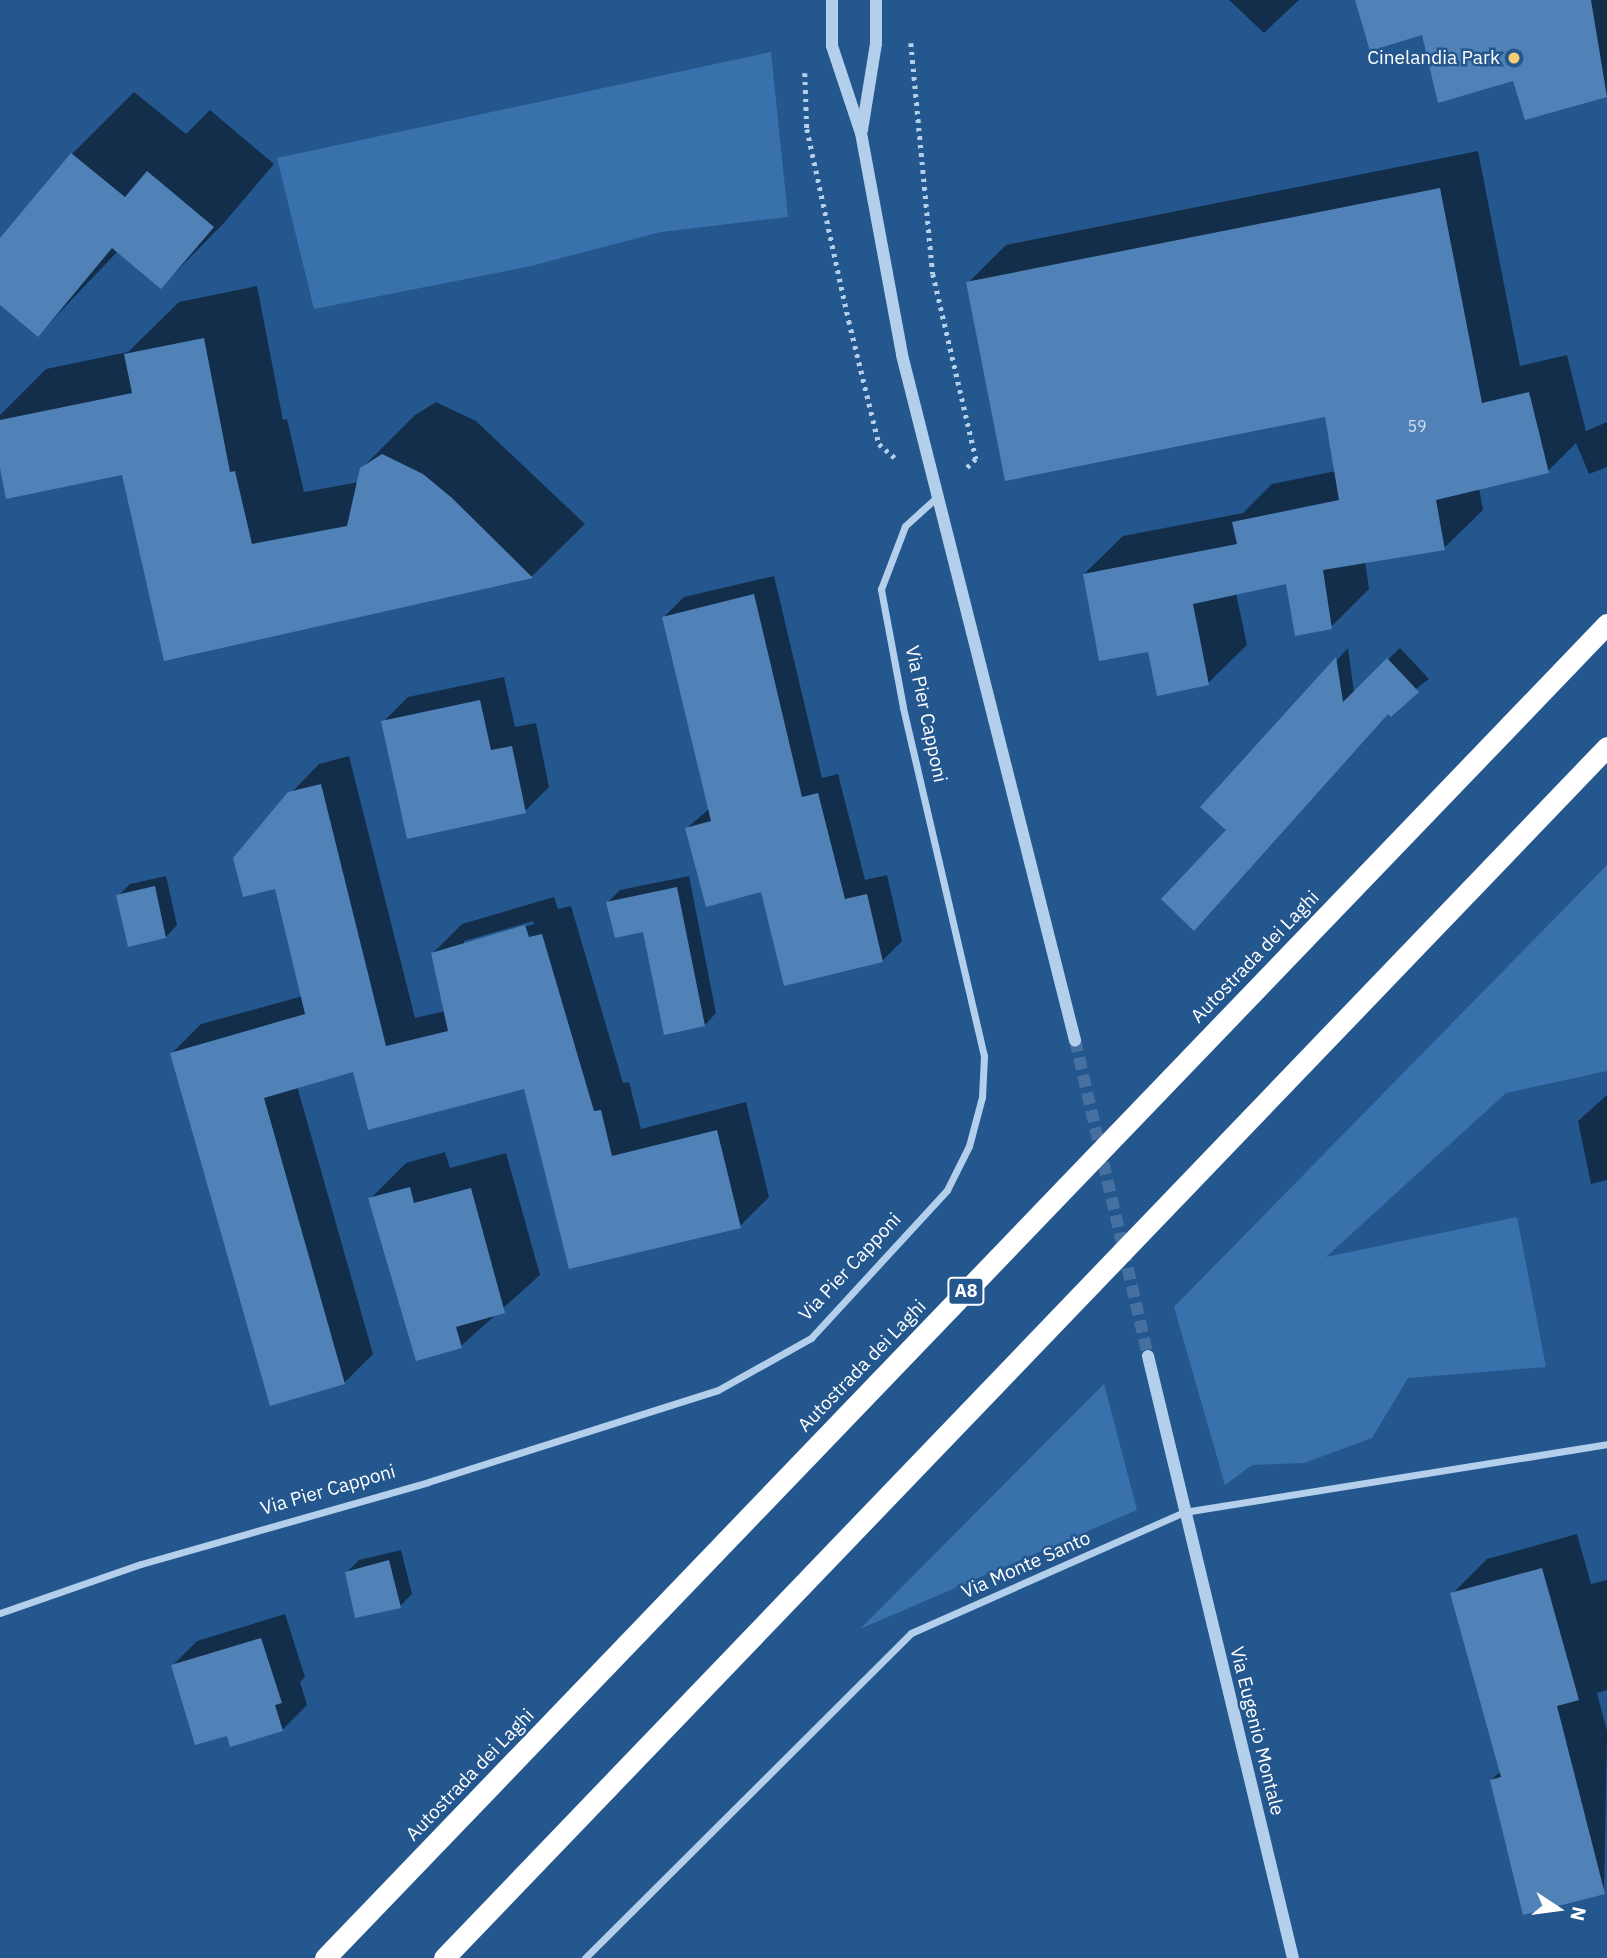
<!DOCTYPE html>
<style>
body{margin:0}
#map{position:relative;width:1607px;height:1958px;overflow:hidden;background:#24578e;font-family:"IBM Plex Sans",sans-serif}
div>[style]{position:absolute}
.green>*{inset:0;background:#3871ab}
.shadow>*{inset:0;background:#0007}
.building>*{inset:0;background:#5082b7}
.tertiary-tunnel>*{height:12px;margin-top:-6px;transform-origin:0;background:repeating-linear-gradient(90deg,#45709f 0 12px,transparent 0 18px)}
.path>*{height:4.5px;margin-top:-2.25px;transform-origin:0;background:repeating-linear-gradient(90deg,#b4cfeb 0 3.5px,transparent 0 8.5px)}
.minor>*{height:7px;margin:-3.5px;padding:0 3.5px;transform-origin:3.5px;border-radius:3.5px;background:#b4cfeb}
.tertiary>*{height:12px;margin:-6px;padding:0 6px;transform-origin:6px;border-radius:6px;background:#b4cfeb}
.motorway>*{height:21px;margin:-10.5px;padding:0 10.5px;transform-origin:10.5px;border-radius:10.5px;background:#fff}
.dots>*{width:19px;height:19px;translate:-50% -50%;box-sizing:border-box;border:4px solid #24578e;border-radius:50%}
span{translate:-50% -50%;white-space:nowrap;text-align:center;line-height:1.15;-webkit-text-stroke:5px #24578e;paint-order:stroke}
.number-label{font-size:16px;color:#d3e0ed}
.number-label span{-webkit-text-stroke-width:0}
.shield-label span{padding:2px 5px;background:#24578e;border:2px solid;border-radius:5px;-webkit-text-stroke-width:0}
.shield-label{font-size:18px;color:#fff;font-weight:700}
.poi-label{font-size:19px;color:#fff}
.right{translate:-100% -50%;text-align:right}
.street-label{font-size:19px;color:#fff}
.north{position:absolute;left:1523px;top:1874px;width:70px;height:70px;-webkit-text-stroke:5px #24578e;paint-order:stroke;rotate:103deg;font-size:19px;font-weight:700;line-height:28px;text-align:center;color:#fff}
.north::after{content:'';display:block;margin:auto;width:24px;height:32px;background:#fff;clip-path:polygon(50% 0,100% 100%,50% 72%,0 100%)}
</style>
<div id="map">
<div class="green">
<div style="clip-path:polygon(771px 52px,788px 217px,661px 232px,531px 266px,314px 309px,277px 158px)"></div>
<div style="clip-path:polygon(1607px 865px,1607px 1071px,1506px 1093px,1326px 1257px,1517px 1217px,1546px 1367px,1408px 1378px,1372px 1438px,1304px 1463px,1252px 1465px,1225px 1485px,1174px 1307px)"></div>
<div style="clip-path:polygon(1104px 1384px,1137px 1510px,860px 1629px)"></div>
</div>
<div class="shadow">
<div style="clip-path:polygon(1229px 0,1299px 0,1264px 33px)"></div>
<div style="clip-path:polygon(1357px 0,1607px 0,1607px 95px,1526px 118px,1515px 79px)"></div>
<div style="clip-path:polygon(134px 92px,186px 134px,210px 110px,274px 164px,223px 224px,161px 287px,118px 251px,38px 335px,0 303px,0 241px,72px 154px)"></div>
<div style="clip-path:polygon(1478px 151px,1520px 366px,1567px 355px,1586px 431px,1607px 422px,1607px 467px,1589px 474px,1576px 443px,1548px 471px,1479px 488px,1483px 510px,1444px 548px,1365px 561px,1369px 589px,1331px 627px,1288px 582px,1236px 593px,1247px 645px,1208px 683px,1150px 650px,1084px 574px,1123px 536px,1243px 513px,1272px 484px,1336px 471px,1327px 415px,968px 283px,1006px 245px)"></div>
<div style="clip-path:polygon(257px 286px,283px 420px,287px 419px,304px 492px,359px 482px,361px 469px,415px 415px,436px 402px,476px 421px,585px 524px,532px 576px,165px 659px,123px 473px,0 459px,0 415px,46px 369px,128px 352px,179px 302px)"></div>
<div style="clip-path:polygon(774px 576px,822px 778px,838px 774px,865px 880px,887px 875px,902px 941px,882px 961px,762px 890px,687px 828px,710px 808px,664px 617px,684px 597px)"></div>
<div style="clip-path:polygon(1348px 648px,1354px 692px,1400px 648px,1429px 679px,1228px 830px,1202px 807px)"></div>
<div style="clip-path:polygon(504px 677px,515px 727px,536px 723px,549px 787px,525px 811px,383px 722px,408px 697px)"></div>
<div style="clip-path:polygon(evenodd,349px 756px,415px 1018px,446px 1011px,433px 953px,462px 924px,554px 897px,558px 909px,571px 906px,623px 1083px,629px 1082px,641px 1129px,746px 1102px,769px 1197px,740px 1226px,570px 1267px,525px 1086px,354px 1070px,297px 1086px,373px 1354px,344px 1383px,172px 1053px,201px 1024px,303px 996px,290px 794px,319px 764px,349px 756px,533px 921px,534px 924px,464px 945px,464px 941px,533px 921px)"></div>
<div style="clip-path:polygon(166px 876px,177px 925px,166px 937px,118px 896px,130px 884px)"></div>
<div style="clip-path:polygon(689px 876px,716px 1013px,705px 1025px,644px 930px,608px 902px,620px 890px)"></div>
<div style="clip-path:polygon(1607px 1095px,1607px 1180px,1591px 1184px,1578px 1121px)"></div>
<div style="clip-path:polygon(445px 1152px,450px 1168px,506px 1153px,540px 1275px,461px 1346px,370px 1199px,406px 1163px)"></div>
<div style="clip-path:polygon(1577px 1534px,1591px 1584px,1607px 1580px,1607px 1690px,1597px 1693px,1607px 1731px,1604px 1892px,1491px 1780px,1501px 1771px,1452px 1594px,1487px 1559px)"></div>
<div style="clip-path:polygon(401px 1550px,412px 1594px,400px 1606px,347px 1572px,359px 1560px)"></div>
<div style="clip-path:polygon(285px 1614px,305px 1677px,300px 1682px,307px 1705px,282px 1730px,228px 1734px,173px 1665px,197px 1641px)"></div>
</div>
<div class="building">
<div style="clip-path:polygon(1355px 0,1591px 0,1607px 97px,1525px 120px,1513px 81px,1438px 103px,1422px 35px,1370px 51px)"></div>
<div style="clip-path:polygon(71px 153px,125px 197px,147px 171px,214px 227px,161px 289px,112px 248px,38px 337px,0 305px,0 238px)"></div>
<div style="clip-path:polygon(1440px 188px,1482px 403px,1529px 392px,1549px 473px,1436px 500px,1445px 550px,1323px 570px,1332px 629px,1295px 636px,1286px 584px,1193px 604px,1209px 685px,1157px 696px,1148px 652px,1099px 661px,1083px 574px,1237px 544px,1232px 522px,1339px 500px,1325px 417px,1005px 481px,966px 282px)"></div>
<div style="clip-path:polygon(204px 338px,230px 472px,235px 471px,252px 544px,347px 526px,360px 468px,382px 454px,423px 474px,452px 498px,533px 578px,164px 661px,122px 475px,6px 499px,0 468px,0 420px,132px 393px,124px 354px)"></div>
<div style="clip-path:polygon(754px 594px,802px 797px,818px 793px,845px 899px,867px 894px,883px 962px,784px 986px,761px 892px,706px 907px,685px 828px,711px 821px,662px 617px)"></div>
<div style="clip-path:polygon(1336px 657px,1343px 702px,1387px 658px,1419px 692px,1391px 717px,1388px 714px,1194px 931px,1161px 899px,1226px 830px,1200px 807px)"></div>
<div style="clip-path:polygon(480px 700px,491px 750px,512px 746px,526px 813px,407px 839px,381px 721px)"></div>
<div style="clip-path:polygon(321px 784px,386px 1046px,448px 1031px,431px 953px,525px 925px,529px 937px,542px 934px,594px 1111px,601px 1110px,612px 1156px,717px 1130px,741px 1228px,569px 1269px,524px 1089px,368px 1130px,353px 1072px,264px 1098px,345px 1384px,270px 1406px,170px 1053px,305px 1014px,275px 889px,243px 897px,233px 858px,288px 792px)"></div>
<div style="clip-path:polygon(155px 886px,166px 938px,128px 947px,116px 895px)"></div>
<div style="clip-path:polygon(677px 887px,705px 1026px,664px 1035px,643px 932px,615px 938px,606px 902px)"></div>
<div style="clip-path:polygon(410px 1187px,414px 1203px,471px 1188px,505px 1313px,456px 1327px,462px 1348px,416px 1361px,368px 1198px)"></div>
<div style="clip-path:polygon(389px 1560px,401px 1608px,355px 1618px,345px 1572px)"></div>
<div style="clip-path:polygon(1542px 1568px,1579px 1700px,1557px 1706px,1605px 1894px,1523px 1915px,1490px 1780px,1501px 1777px,1450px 1593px)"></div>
<div style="clip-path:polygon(261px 1638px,282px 1703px,275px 1705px,283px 1731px,230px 1747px,227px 1736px,195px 1745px,171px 1665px)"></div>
</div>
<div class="tertiary-tunnel">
<div style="left:1075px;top:1040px;width:324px;rotate:77deg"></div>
</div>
<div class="path">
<div style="left:911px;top:43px;width:232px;rotate:84.6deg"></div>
<div style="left:933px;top:274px;width:190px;rotate:76.9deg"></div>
<div style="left:976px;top:459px;width:17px;rotate:135deg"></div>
<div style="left:805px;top:73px;width:56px;rotate:88deg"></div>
<div style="left:807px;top:129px;width:197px;rotate:77.7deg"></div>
<div style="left:849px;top:321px;width:127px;rotate:76.3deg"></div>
<div style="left:879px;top:444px;width:21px;rotate:41deg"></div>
</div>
<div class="minor">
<div style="left:0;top:1613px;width:149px;rotate:-19.2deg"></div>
<div style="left:141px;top:1564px;width:298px;rotate:-15.9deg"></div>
<div style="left:428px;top:1482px;width:304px;rotate:-17.6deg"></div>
<div style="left:718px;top:1390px;width:107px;rotate:-29.2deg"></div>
<div style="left:811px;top:1338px;width:201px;rotate:-47.4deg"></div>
<div style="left:947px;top:1190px;width:49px;rotate:-63.4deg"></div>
<div style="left:969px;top:1146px;width:51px;rotate:-75.1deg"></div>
<div style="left:982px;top:1097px;width:41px;rotate:-87.2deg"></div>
<div style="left:984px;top:1056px;width:358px;rotate:-103.1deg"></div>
<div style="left:903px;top:707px;width:120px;rotate:-100.6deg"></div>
<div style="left:881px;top:589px;width:67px;rotate:-69.1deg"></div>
<div style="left:905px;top:526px;width:45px;rotate:-42.3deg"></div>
<div style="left:585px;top:1958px;width:460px;rotate:-44.9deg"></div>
<div style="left:911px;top:1633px;width:299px;rotate:-23.9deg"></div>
<div style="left:1184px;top:1512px;width:428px;rotate:-9.1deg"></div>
</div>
<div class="tertiary">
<div style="left:832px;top:0;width:46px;rotate:90deg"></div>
<div style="left:832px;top:46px;width:92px;rotate:71.6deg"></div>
<div style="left:861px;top:133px;width:226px;rotate:79.5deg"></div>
<div style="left:902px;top:355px;width:707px;rotate:75.83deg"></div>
<div style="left:862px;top:130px;width:87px;rotate:-80.8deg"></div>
<div style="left:876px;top:44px;width:44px;rotate:-90deg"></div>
<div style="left:1148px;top:1356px;width:619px;rotate:76.46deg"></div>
</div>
<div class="motorway">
<div style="left:325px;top:1958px;width:1850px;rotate:-46.14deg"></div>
<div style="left:444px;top:1958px;width:1679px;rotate:-46.16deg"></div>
</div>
<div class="dots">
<div style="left:1514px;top:58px;background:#f6cc77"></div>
</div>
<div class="number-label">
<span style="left:1417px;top:426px">59</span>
</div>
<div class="shield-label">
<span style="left:966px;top:1291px">A8</span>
</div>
<div class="poi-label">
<span class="right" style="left:1500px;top:58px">Cinelandia Park</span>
</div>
<div class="street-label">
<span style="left:926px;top:714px;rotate:78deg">Via Pier Capponi</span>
<span style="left:1255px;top:957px;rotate:-46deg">Autostrada dei Laghi</span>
<span style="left:850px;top:1267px;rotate:-47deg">Via Pier Capponi</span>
<span style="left:862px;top:1366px;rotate:-46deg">Autostrada dei Laghi</span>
<span style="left:328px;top:1490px;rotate:-16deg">Via Pier Capponi</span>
<span style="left:1026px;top:1565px;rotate:-24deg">Via Monte Santo</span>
<span style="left:1257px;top:1731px;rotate:76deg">Via Eugenio Montale</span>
<span style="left:470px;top:1775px;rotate:-46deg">Autostrada dei Laghi</span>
</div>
<div class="north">N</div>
</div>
